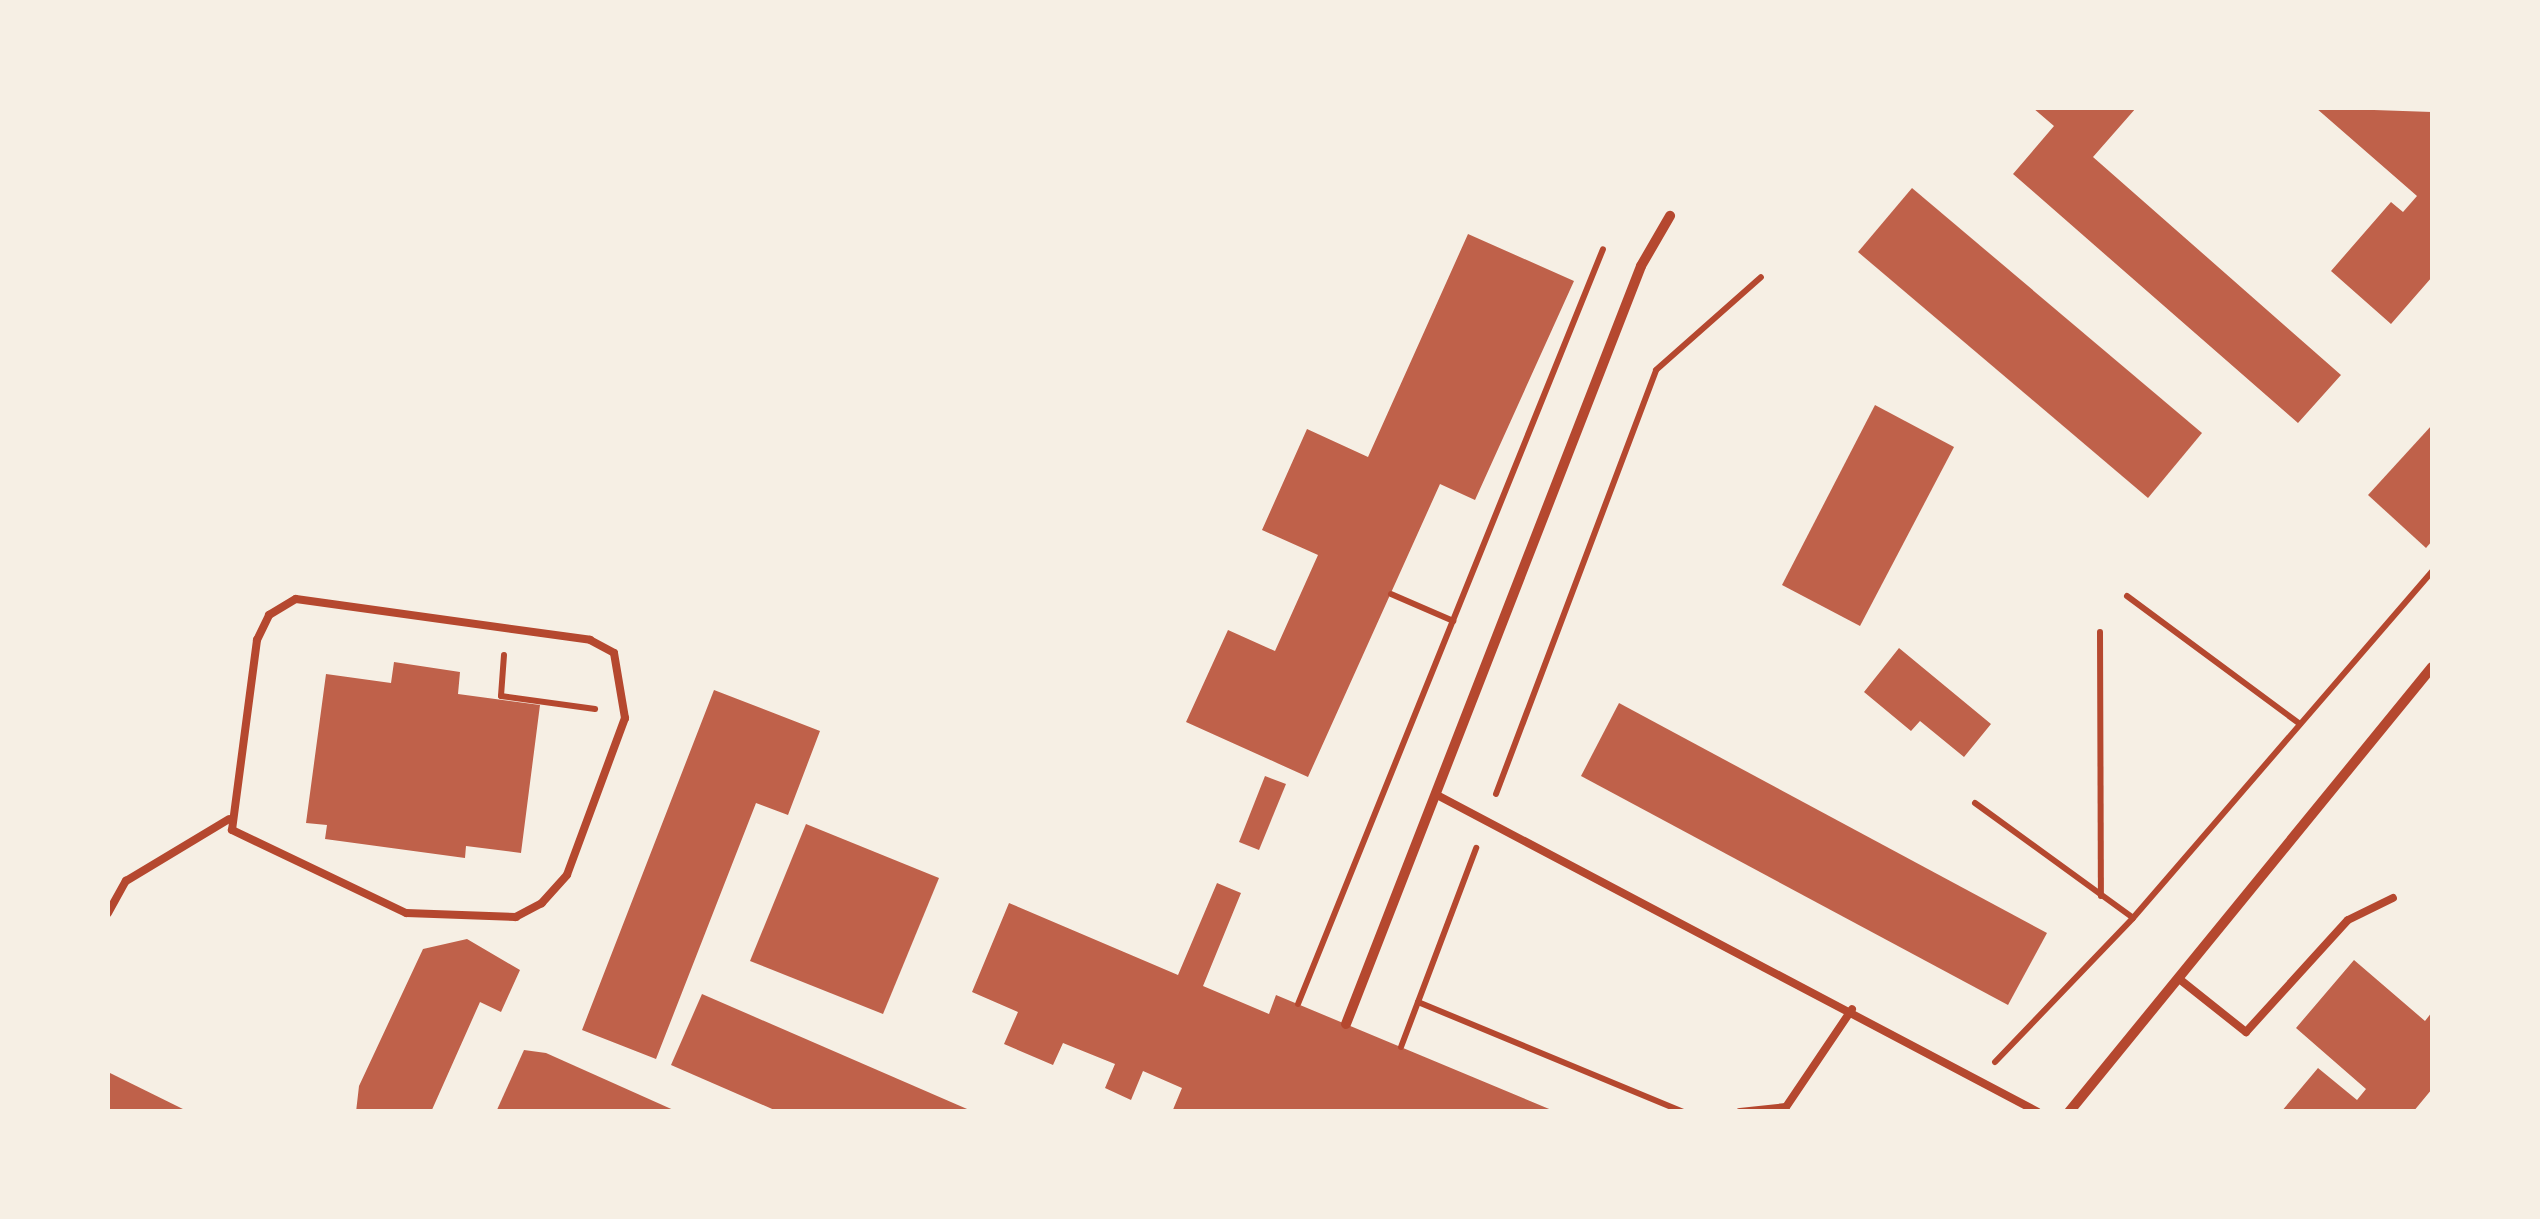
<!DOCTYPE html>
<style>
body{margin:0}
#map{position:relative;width:2540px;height:1219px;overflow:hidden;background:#f6efe4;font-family:Ubuntu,sans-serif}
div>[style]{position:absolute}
.building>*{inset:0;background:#bf614a}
.path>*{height:6px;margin:-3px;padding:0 3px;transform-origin:3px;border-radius:3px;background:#b5482f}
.service>*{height:8px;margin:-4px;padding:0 4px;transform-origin:4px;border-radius:4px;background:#b5482f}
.minor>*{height:10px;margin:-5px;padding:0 5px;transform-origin:5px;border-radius:5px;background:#b5482f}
span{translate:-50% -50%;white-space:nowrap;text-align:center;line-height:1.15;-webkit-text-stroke:10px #f6efe4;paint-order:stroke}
.frame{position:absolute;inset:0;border:110px solid #f6efe4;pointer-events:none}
</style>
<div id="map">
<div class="building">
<div style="clip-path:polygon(2033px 108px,2136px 108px,2093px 157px,2341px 375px,2298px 423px,2013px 174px,2054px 126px)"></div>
<div style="clip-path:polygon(2316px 108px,2432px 112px,2432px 277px,2391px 324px,2331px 271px,2391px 202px,2403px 212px,2417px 196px)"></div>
<div style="clip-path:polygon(1912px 188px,2202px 433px,2148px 498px,1858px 252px)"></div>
<div style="clip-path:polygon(1468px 234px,1574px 281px,1475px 500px,1440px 484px,1308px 777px,1186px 722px,1228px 630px,1275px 651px,1318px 555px,1262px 530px,1307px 429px,1368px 457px)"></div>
<div style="clip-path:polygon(1875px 405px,1954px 447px,1860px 626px,1782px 585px)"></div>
<div style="clip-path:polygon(2432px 425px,2432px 541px,2426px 548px,2368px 495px)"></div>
<div style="clip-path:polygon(1899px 648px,1991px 724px,1964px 757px,1920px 721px,1911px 731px,1864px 692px)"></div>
<div style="clip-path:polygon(394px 662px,460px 672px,458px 694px,540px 705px,521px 853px,466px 846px,465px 858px,325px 839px,327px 825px,306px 823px,326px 674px,391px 683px)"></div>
<div style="clip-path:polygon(714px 690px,820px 731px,788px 815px,756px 803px,656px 1059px,582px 1030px)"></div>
<div style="clip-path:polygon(1619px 703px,2047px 933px,2008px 1005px,1581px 776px)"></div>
<div style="clip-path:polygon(1265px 776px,1286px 784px,1259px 850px,1239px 842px)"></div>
<div style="clip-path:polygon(806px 824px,939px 878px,883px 1014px,750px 961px)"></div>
<div style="clip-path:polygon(1217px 883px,1241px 893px,1203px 986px,1269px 1014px,1276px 995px,1554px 1111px,1172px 1112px,1182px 1088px,1143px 1071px,1131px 1100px,1105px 1088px,1115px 1064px,1063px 1043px,1053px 1065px,1004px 1044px,1018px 1012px,972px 992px,1009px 903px,1178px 975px)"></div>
<div style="clip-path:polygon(467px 939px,520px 970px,501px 1012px,480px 1002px,431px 1112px,356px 1112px,359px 1086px,423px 949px)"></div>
<div style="clip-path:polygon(2354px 960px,2425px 1021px,2432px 1012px,2432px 1089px,2413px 1112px,2281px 1112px,2318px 1068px,2357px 1100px,2366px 1089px,2296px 1028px)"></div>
<div style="clip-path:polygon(702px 994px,974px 1112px,779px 1112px,671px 1065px)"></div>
<div style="clip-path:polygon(524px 1050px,546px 1053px,678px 1112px,496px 1112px)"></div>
<div style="clip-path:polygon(108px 1072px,189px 1112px,108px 1112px)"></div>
</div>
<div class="path">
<div style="left:1391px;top:594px;width:68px;rotate:23.5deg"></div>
<div style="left:2127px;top:596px;width:215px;rotate:36.5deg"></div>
<div style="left:2100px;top:632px;width:264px;rotate:89.8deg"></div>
<div style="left:504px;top:655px;width:41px;rotate:94.2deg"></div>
<div style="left:501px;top:696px;width:95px;rotate:7.9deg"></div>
<div style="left:1496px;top:794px;width:453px;rotate:-69.3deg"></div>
<div style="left:1656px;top:370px;width:140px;rotate:-41.5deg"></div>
<div style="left:1975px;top:803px;width:195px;rotate:36deg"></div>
<div style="left:1418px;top:1002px;width:288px;rotate:22.5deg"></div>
<div style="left:1298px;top:1004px;width:814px;rotate:-68deg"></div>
<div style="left:1401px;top:1047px;width:213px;rotate:-69.3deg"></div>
<div style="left:1995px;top:1062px;width:199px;rotate:-46.2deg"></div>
<div style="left:2133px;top:918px;width:458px;rotate:-49.2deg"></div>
</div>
<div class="service">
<div style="left:296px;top:599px;width:297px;rotate:7.9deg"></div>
<div style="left:590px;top:640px;width:27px;rotate:28deg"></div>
<div style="left:614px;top:653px;width:66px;rotate:80.4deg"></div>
<div style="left:625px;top:718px;width:167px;rotate:110.3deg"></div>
<div style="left:567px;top:875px;width:38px;rotate:132deg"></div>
<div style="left:542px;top:903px;width:30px;rotate:152deg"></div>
<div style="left:516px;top:917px;width:110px;rotate:-177.9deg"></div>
<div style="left:406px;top:913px;width:193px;rotate:-154.5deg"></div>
<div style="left:232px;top:830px;width:192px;rotate:-82.5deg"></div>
<div style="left:257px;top:640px;width:28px;rotate:-64deg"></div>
<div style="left:269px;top:615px;width:31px;rotate:-31deg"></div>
<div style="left:1437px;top:795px;width:679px;rotate:27.81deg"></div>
<div style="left:108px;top:913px;width:37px;rotate:-61deg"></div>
<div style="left:126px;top:881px;width:120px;rotate:-31deg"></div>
<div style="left:2178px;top:978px;width:87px;rotate:38.5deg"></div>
<div style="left:2246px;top:1032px;width:151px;rotate:-47.7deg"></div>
<div style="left:2348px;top:920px;width:50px;rotate:-26.1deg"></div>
<div style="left:1740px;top:1112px;width:46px;rotate:-6.2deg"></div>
<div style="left:1786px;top:1107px;width:118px;rotate:-56deg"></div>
</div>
<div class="minor">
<div style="left:1346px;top:1024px;width:813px;rotate:-68.73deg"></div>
<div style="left:1641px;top:266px;width:58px;rotate:-59.9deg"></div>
<div style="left:2069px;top:1112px;width:574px;rotate:-50.79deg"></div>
</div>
<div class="frame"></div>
</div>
